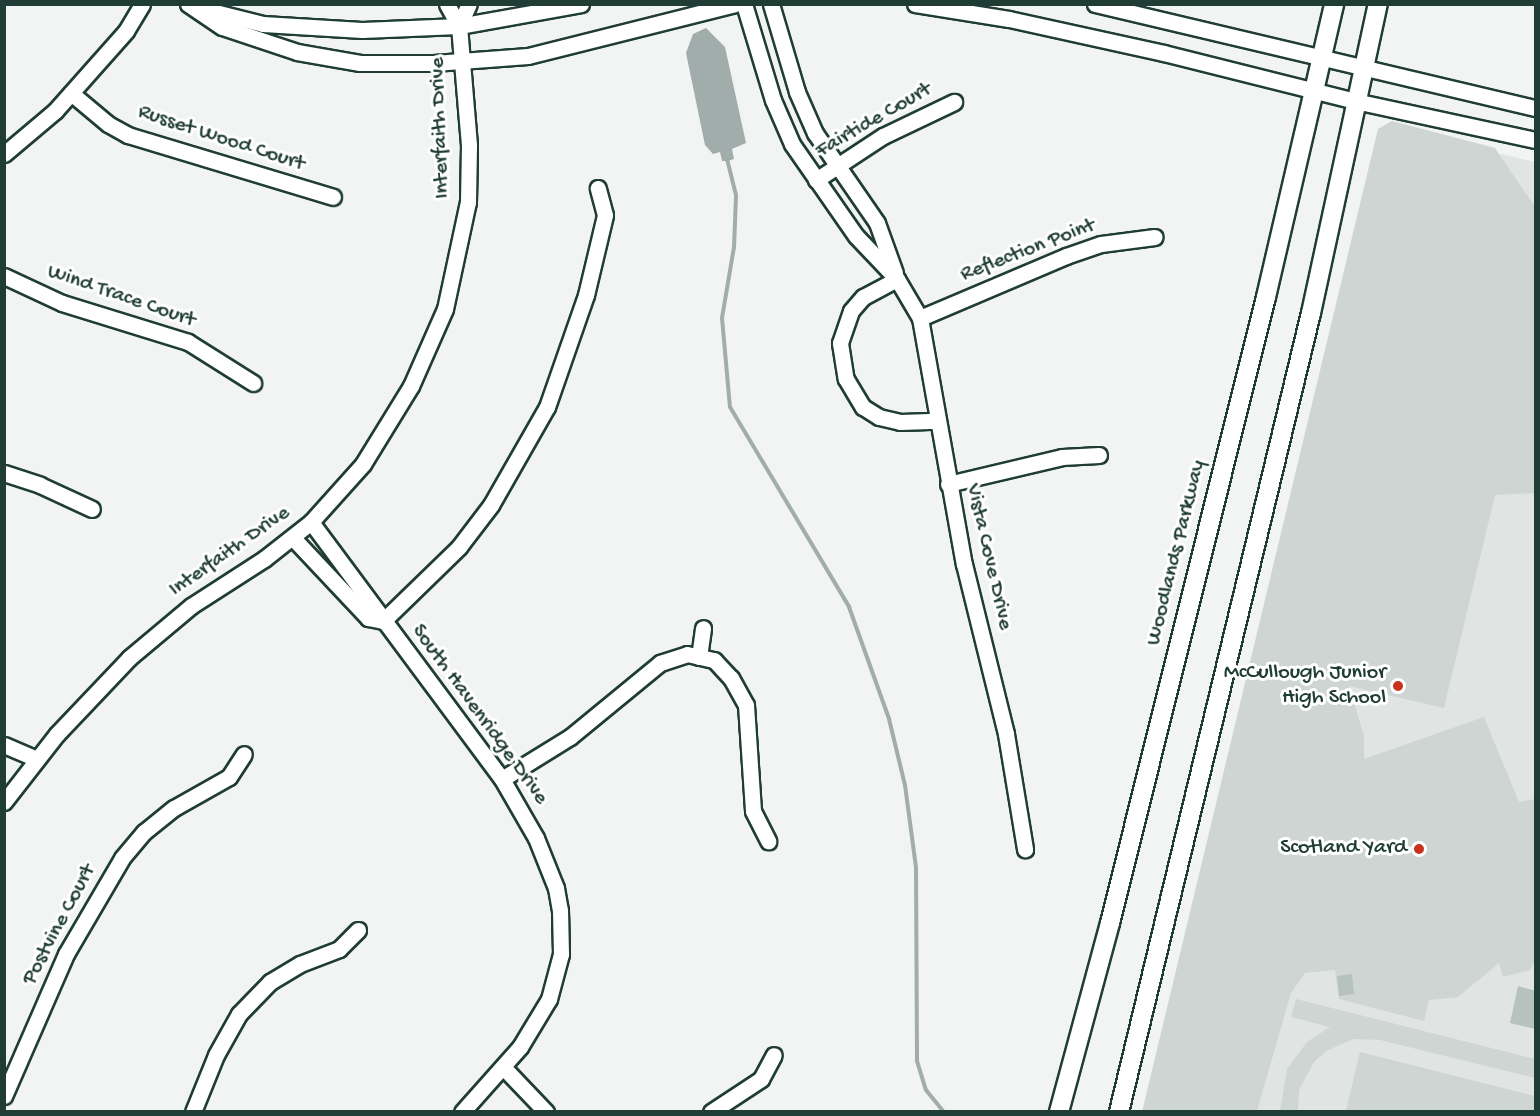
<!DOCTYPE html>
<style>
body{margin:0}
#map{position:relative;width:1540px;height:1116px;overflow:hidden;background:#f2f3f3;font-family:"Gochi Hand",sans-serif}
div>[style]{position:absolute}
.built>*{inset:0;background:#e0e4e3}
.green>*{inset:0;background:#ced5d3}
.water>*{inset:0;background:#a1adaa}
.stream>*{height:4px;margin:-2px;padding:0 2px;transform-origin:2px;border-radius:2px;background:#a1adaa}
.building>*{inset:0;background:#b7c1bd}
.roads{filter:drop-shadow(2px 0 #1f3d34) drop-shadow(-2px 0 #1f3d34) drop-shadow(0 2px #1f3d34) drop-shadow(0 -2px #1f3d34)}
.minor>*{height:15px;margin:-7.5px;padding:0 7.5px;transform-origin:7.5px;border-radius:7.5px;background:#fff}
.major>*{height:18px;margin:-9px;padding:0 9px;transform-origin:9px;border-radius:9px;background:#fff}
.dots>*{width:16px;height:16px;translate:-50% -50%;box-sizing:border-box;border:3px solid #fff;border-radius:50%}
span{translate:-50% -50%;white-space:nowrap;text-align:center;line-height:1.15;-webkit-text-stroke:6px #fff;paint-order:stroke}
.street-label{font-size:22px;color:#1f3d34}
.poi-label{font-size:22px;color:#1f3d34}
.right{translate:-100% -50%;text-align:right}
.frame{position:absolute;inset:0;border:6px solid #1f3d34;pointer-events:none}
</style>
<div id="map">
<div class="built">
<div style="clip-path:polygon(1501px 154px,1535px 162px,1535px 1111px,1160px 1112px,1476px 261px)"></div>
</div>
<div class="green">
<div style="clip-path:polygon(1392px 121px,1495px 148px,1535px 207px,1535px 493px,1495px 495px,1444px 708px,1349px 686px,1364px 736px,1364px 759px,1484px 717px,1519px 802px,1535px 799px,1535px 960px,1530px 970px,1503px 977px,1499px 963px,1458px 997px,1429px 1000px,1424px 1021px,1339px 999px,1335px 970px,1305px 973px,1291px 993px,1257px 1111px,1142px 1112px,1378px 129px)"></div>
<div style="clip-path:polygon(1296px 999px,1535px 1059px,1535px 1078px,1380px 1040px,1353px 1039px,1326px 1051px,1314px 1062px,1299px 1090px,1298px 1111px,1280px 1111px,1287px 1069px,1307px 1042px,1330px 1027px,1291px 1017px)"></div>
<div style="clip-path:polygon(1360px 1052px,1535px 1096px,1535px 1111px,1346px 1111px)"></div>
</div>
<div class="water">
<div style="clip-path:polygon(706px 28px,725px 47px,746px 143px,732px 149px,734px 159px,728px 161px,722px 161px,720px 152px,713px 154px,705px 145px,686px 53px,693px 34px)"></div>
</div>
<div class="stream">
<div style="left:727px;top:159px;width:38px;rotate:76deg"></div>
<div style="left:736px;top:196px;width:51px;rotate:92.2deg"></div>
<div style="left:734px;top:247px;width:72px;rotate:99.6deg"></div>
<div style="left:722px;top:318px;width:89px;rotate:84.9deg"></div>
<div style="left:730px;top:407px;width:233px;rotate:59.2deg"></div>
<div style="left:849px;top:607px;width:119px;rotate:70.3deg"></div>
<div style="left:889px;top:719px;width:68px;rotate:76.4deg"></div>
<div style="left:905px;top:785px;width:83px;rotate:82.4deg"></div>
<div style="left:916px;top:867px;width:194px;rotate:89.7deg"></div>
<div style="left:917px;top:1061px;width:30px;rotate:73deg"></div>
<div style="left:926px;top:1090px;width:28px;rotate:51deg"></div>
</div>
<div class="building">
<div style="clip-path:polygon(1352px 974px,1354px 994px,1339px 996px,1337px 976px)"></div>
<div style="clip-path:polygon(1518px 986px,1536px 991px,1536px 1029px,1510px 1023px)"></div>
</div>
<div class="roads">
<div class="minor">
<div style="left:188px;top:4px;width:41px;rotate:34.1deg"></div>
<div style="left:222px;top:27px;width:79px;rotate:18.4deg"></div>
<div style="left:297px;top:52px;width:64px;rotate:9.9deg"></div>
<div style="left:360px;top:63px;width:74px"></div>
<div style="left:434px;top:63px;width:94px;rotate:-4.3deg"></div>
<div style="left:528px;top:56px;width:213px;rotate:-14.1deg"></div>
<div style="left:744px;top:4px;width:100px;rotate:73.2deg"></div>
<div style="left:773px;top:100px;width:48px;rotate:66.6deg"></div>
<div style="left:792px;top:144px;width:112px;rotate:55.2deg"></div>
<div style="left:856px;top:236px;width:59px;rotate:46.4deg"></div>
<div style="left:897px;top:279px;width:45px;rotate:59.5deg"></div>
<div style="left:920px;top:318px;width:250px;rotate:79.9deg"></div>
<div style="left:964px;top:564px;width:175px;rotate:76.1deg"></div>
<div style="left:1006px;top:734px;width:117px;rotate:80.6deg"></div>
<div style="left:771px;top:4px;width:92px;rotate:73.5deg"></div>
<div style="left:797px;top:92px;width:45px;rotate:66.3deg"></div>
<div style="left:815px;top:133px;width:109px;rotate:55.4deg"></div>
<div style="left:877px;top:223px;width:53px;rotate:70.2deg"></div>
<div style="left:915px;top:4px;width:95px;rotate:9.1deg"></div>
<div style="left:1009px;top:19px;width:159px;rotate:12.4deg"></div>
<div style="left:1164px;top:53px;width:197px;rotate:14.1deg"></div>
<div style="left:1355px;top:101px;width:185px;rotate:12.2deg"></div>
<div style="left:1095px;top:4px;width:453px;rotate:13.3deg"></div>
<div style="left:199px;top:8px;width:66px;rotate:14deg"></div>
<div style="left:263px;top:24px;width:99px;rotate:3.5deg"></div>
<div style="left:362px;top:30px;width:97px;rotate:-2.4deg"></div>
<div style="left:459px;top:26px;width:124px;rotate:-10.2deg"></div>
<div style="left:459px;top:26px;width:24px;rotate:-66deg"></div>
<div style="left:71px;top:93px;width:48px;rotate:40deg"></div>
<div style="left:108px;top:124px;width:23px;rotate:29deg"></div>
<div style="left:128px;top:135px;width:214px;rotate:16.8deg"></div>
<div style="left:4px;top:154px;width:67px;rotate:-40.1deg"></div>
<div style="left:55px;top:111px;width:107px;rotate:-48.4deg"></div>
<div style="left:126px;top:31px;width:31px;rotate:-59deg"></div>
<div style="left:816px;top:180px;width:80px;rotate:-33.3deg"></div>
<div style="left:883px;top:136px;width:79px;rotate:-25.6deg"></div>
<div style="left:4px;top:276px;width:64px;rotate:25deg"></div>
<div style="left:62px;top:303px;width:132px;rotate:17.2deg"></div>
<div style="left:188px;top:342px;width:77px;rotate:32.2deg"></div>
<div style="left:897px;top:279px;width:38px;rotate:152deg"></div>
<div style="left:863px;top:297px;width:18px;rotate:131deg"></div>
<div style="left:851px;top:311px;width:34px;rotate:109deg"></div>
<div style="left:840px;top:343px;width:36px;rotate:81deg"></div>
<div style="left:846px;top:379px;width:33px;rotate:59deg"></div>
<div style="left:863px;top:407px;width:19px;rotate:32deg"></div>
<div style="left:879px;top:417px;width:22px;rotate:13deg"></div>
<div style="left:900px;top:422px;width:37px;rotate:-2deg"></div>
<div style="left:920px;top:318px;width:159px;rotate:-23deg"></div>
<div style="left:1066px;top:256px;width:37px;rotate:-19deg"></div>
<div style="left:1101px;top:244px;width:54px;rotate:-7.4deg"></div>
<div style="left:4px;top:473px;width:38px;rotate:18deg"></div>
<div style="left:40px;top:485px;width:57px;rotate:24.8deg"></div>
<div style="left:948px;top:484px;width:117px;rotate:-13.3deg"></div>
<div style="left:1062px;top:457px;width:37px;rotate:-3deg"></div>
<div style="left:311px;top:522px;width:320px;rotate:53.4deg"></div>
<div style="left:502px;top:779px;width:68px;rotate:60deg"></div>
<div style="left:536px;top:838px;width:54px;rotate:68.2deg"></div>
<div style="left:556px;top:888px;width:22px;rotate:80deg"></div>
<div style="left:560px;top:910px;width:44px;rotate:88.7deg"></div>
<div style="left:561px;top:954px;width:47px;rotate:104.9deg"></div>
<div style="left:549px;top:999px;width:56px;rotate:121.1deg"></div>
<div style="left:520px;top:1047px;width:87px;rotate:131.7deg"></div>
<div style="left:293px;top:538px;width:110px;rotate:46.8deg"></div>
<div style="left:368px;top:618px;width:15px;rotate:11deg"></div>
<div style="left:383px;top:621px;width:106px;rotate:-44.2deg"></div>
<div style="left:459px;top:547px;width:53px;rotate:-52.7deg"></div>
<div style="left:491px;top:505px;width:113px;rotate:-60.3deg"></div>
<div style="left:547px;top:407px;width:119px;rotate:-70.8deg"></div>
<div style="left:586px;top:295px;width:82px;rotate:-76.6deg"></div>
<div style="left:605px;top:215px;width:28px;rotate:-105deg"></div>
<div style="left:699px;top:657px;width:29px;rotate:-82deg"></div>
<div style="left:4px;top:745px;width:36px;rotate:23deg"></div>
<div style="left:502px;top:779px;width:80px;rotate:-31.7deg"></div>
<div style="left:570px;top:737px;width:117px;rotate:-39.4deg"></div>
<div style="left:660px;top:663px;width:28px;rotate:-18deg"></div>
<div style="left:687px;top:654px;width:28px;rotate:13deg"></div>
<div style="left:714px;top:660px;width:25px;rotate:47deg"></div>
<div style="left:731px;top:678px;width:31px;rotate:61deg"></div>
<div style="left:746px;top:705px;width:106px;rotate:86.2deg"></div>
<div style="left:753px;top:811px;width:34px;rotate:63deg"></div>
<div style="left:4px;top:802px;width:86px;rotate:-52.1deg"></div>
<div style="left:57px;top:734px;width:105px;rotate:-46.5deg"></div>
<div style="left:129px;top:658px;width:81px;rotate:-40deg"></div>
<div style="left:191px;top:606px;width:87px;rotate:-32.8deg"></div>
<div style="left:264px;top:559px;width:60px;rotate:-38.2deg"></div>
<div style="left:311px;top:522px;width:78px;rotate:-48.1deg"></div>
<div style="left:363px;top:464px;width:92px;rotate:-58.4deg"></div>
<div style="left:411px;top:386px;width:84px;rotate:-66.2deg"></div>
<div style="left:445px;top:309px;width:109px;rotate:-77.9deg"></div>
<div style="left:468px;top:202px;width:57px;rotate:-89deg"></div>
<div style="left:469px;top:145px;width:119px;rotate:-94.8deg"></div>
<div style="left:459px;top:26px;width:25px;rotate:-119deg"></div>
<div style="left:504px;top:1068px;width:61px;rotate:46.3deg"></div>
<div style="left:4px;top:1096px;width:155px;rotate:-66.4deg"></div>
<div style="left:66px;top:954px;width:111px;rotate:-59.7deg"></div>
<div style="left:122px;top:858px;width:34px;rotate:-50deg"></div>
<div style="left:144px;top:832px;width:38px;rotate:-39deg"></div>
<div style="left:174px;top:808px;width:63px;rotate:-29.4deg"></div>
<div style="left:229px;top:777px;width:27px;rotate:-57deg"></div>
<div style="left:193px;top:1112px;width:61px;rotate:-68deg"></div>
<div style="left:216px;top:1055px;width:47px;rotate:-60.7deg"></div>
<div style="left:239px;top:1014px;width:45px;rotate:-45.9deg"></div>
<div style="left:270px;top:982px;width:35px;rotate:-31deg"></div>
<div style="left:300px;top:964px;width:42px;rotate:-21deg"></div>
<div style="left:339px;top:949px;width:27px;rotate:-45deg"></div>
<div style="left:711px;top:1112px;width:60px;rotate:-33.4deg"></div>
<div style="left:761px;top:1079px;width:27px;rotate:-62deg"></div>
</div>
<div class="major">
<div style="left:1059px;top:1112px;width:196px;rotate:-74.9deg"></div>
<div style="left:1110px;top:923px;width:645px;rotate:-76.01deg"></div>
<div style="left:1266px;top:297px;width:301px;rotate:-76.9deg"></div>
<div style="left:1119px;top:1112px;width:822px;rotate:-76.49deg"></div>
<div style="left:1311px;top:313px;width:316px;rotate:-77.8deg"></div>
</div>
</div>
<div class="dots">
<div style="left:1398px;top:686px;background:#c8321e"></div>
<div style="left:1419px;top:849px;background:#c8321e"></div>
</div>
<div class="street-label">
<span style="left:874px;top:121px;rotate:-30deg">Fairtide Court</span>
<span style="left:441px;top:128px;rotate:-92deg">Interfaith Drive</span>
<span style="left:221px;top:139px;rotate:18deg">Russet Wood Court</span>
<span style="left:1028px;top:251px;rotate:-21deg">Reflection Point</span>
<span style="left:121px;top:297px;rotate:19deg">Wind Trace Court</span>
<span style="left:230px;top:552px;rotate:-35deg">Interfaith Drive</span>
<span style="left:1177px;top:553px;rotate:-76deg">Woodlands Parkway</span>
<span style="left:988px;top:557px;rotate:77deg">Vista Cove Drive</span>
<span style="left:479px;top:715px;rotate:54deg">South Havenridge Drive</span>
<span style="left:60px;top:925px;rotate:-62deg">Postvine Court</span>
</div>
<div class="poi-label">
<span class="right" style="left:1386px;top:686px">McCullough Junior<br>High School</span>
<span class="right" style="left:1407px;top:849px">Scotland Yard</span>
</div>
<div class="frame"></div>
</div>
